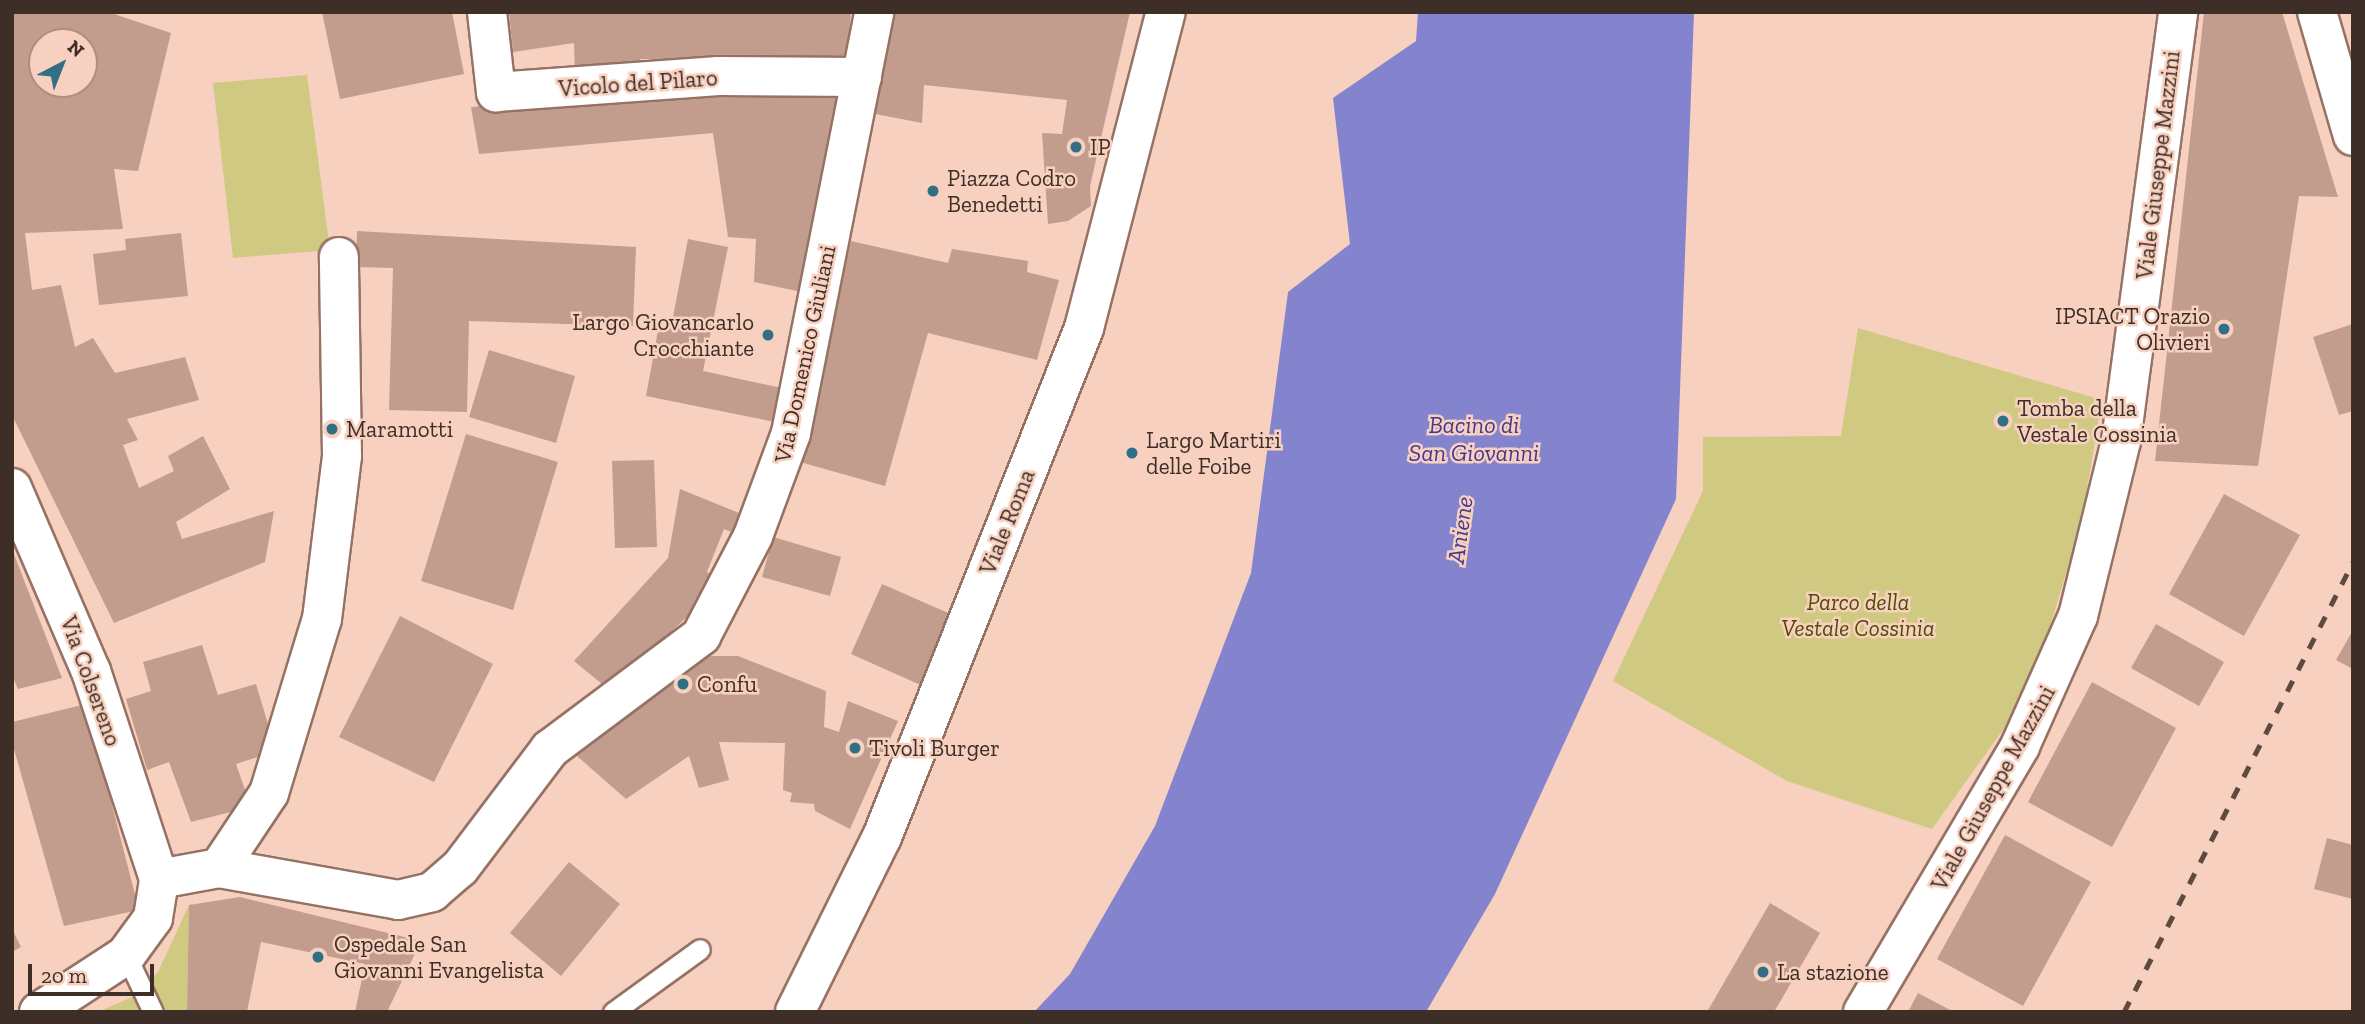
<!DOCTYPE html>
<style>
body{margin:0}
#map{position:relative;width:2365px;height:1024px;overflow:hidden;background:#f8d0bf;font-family:"Zilla Slab",serif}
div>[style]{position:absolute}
.green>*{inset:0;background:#d0c982}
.water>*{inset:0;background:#8483cd}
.building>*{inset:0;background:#c29c8d}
.roads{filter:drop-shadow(2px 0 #967264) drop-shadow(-2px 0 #967264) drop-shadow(0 2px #967264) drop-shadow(0 -2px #967264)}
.service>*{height:19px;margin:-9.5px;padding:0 9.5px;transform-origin:9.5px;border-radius:9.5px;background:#fff}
.minor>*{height:38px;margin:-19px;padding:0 19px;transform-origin:19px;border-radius:19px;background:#fff}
.primary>*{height:38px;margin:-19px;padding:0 19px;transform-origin:19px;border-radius:19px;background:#fff}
.rail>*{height:5px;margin-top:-2.5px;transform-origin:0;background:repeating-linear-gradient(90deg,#5e4a41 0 12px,transparent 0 24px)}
.dots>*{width:19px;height:19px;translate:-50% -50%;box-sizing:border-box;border:4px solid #f8d0bf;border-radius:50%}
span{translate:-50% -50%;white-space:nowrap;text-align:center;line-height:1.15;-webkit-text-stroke:5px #f8d0bf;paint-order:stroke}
.street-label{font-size:23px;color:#3d2e27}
.poi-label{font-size:23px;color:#3d2e27}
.left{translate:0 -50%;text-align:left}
.right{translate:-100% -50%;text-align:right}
.park-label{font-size:23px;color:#534c05;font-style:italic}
.water-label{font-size:24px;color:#433991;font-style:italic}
.frame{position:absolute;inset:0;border:14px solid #3d2e27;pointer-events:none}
.north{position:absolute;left:28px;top:28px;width:70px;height:70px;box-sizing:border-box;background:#f8d0bf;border:2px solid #ad8f82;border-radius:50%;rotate:42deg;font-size:19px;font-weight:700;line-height:28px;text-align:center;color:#3d2e27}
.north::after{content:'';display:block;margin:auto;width:24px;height:32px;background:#306f84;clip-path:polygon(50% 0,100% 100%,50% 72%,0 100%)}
.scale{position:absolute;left:28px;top:964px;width:126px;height:32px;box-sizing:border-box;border:4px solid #3d2e27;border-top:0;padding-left:9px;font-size:21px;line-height:24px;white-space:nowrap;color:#3d2e27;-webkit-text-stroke:5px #f8d0bf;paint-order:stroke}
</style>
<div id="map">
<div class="green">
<div style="clip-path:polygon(307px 75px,330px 250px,233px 258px,213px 83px)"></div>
<div style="clip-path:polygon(1858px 328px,2102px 400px,2082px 519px,2050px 627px,2005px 727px,1932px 829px,1787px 781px,1613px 681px,1703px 491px,1703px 437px,1841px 436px)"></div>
<div style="clip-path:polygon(189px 905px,187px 1012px,98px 1012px,132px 997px,158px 972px)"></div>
</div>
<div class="water">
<div style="clip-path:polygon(1418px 12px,1694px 12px,1676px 499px,1495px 894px,1426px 1012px,1034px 1012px,1070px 974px,1155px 826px,1251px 573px,1288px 292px,1350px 244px,1333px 98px,1416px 41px)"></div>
</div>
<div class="building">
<div style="clip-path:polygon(evenodd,12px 12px,108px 12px,171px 33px,138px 171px,114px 169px,123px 229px,25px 233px,32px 290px,61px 285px,75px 347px,93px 338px,115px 373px,185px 357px,199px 400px,127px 419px,138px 440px,123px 445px,139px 488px,174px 471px,168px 456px,203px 436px,230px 489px,176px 522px,182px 539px,274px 511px,265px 562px,114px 623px,12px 415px,12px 12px,42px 42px,84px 42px,84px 84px,42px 84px,42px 42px)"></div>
<div style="clip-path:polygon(322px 12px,452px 12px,464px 74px,340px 99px)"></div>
<div style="clip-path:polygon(509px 12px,851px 12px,847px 62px,640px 59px,641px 70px,575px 77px,574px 43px,513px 52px)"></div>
<div style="clip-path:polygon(892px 12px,1130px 12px,1090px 186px,1091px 206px,1068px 221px,1048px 224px,1042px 133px,1062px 134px,1067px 100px,924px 85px,922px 123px,870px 113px)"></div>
<div style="clip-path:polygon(2204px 12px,2282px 12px,2338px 197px,2299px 196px,2258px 466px,2155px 461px)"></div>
<div style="clip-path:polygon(732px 84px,839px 87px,807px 293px,754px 282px,756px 239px,728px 237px,713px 133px,479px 154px,471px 107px)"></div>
<div style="clip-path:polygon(357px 231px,636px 247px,633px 326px,469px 321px,467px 412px,389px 410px,393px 268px,356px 267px)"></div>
<div style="clip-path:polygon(181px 233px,188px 296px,99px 305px,93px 254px,126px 250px,125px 239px)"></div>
<div style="clip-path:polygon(688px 239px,728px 247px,703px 371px,782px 388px,775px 422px,646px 396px,659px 325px,671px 327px)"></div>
<div style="clip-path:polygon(851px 241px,948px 263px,952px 249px,1028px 261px,1027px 272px,1059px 280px,1037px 360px,928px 333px,885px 486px,800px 462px)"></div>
<div style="clip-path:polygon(2353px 324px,2353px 411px,2339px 415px,2313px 337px)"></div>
<div style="clip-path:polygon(489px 350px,575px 376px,556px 443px,469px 417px)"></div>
<div style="clip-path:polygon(466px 434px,558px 462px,513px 610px,421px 581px)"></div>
<div style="clip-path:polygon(654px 460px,657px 547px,615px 548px,612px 461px)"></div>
<div style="clip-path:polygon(680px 489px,739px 513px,734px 533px,724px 529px,707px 572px,714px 576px,699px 606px,608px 689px,574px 661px,668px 558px)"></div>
<div style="clip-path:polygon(2224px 494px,2300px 535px,2244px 636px,2169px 594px)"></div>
<div style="clip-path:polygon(773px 537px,841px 557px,830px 596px,762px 577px)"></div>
<div style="clip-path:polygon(12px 549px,62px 678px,18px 689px,12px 675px)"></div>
<div style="clip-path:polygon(882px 584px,955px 616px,925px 687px,851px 654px)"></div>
<div style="clip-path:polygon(400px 616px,493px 664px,434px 782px,339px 737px)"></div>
<div style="clip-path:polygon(2156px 624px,2224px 662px,2199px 706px,2131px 668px)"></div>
<div style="clip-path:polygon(2353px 630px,2353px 669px,2336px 660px)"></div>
<div style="clip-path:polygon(202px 645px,218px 695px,256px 684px,276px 751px,236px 764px,251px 807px,191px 822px,169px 762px,147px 770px,126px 699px,151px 691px,143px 662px)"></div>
<div style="clip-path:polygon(697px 656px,738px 656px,826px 691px,824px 727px,839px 732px,848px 701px,898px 721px,850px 829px,815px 811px,814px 804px,790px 802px,792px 793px,783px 790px,785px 743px,719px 742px,729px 780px,699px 788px,689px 756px,626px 799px,569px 749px)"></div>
<div style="clip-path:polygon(2092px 682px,2176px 728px,2112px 847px,2028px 802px)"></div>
<div style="clip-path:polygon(86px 704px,139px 910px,64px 926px,12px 742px,12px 722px)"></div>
<div style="clip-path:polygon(2005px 835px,2091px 882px,2023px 1006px,1937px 959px)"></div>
<div style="clip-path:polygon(2327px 838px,2353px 845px,2353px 899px,2314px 889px)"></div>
<div style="clip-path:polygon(569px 862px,620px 904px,561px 976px,510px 933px)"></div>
<div style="clip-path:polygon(240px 897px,421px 941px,387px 1012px,355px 1012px,365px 964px,261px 942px,247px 1012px,187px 1012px,189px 905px)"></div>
<div style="clip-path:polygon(1770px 903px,1820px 933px,1774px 1012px,1707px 1012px)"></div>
<div style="clip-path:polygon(12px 929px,21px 947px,12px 952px)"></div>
<div style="clip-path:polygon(1918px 993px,1954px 1012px,1908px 1012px)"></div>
</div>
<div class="roads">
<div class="service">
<div style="left:126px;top:955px;width:63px;rotate:64.7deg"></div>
<div style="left:613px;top:1012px;width:107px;rotate:-35.9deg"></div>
</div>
<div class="minor">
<div style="left:487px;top:12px;width:81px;rotate:83.6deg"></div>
<div style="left:496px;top:92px;width:223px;rotate:-4.1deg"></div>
<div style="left:718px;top:76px;width:144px;rotate:0.4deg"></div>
<div style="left:12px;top:488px;width:199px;rotate:66.7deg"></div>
<div style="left:91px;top:671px;width:219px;rotate:71.9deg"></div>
<div style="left:219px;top:868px;width:182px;rotate:10.1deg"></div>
<div style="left:398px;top:900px;width:35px;rotate:-13deg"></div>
<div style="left:432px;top:892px;width:37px;rotate:-41deg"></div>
<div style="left:460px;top:868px;width:149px;rotate:-52.9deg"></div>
<div style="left:550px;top:749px;width:189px;rotate:-36.8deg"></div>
<div style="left:701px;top:636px;width:113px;rotate:-62.5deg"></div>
<div style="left:753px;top:536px;width:110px;rotate:-69.7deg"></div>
<div style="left:791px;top:433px;width:429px;rotate:-78.8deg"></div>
<div style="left:39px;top:1012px;width:104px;rotate:-33.2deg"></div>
<div style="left:126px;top:955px;width:46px;rotate:-53.9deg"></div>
<div style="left:153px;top:918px;width:39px;rotate:-81deg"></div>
<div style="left:159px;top:879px;width:61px;rotate:-10.4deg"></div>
<div style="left:219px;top:868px;width:90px;rotate:-56.3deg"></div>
<div style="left:269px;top:793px;width:182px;rotate:-73.1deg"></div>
<div style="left:322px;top:619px;width:164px;rotate:-83deg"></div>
<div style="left:342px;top:456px;width:199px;rotate:-90.9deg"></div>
<div style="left:1863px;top:1012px;width:309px;rotate:-59.4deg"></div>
<div style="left:2020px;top:746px;width:142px;rotate:-66deg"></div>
<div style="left:2078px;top:616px;width:180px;rotate:-76.2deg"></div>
<div style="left:2121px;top:441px;width:433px;rotate:-82.4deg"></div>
</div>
<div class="primary">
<div style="left:2317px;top:12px;width:129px;rotate:73.8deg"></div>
<div style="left:795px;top:1012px;width:195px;rotate:-63.6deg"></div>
<div style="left:882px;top:837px;width:548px;rotate:-68.35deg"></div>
<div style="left:1084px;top:328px;width:326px;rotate:-75.5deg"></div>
</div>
</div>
<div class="rail">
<div style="left:2124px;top:1012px;width:505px;rotate:-63.03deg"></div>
</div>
<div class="dots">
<div style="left:1076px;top:147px;background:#306f84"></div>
<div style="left:933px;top:191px;background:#306f84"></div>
<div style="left:2224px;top:329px;background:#306f84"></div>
<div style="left:768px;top:335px;background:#306f84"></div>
<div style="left:2003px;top:421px;background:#306f84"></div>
<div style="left:332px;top:429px;background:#306f84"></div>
<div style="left:1132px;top:453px;background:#306f84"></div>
<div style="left:683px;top:684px;background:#306f84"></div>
<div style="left:855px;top:748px;background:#306f84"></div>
<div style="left:318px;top:957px;background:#306f84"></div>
<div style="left:1763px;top:972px;background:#306f84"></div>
</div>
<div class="street-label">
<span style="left:638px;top:83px;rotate:-4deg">Vicolo del Pilaro</span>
<span style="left:2158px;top:165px;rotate:-83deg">Viale Giuseppe Mazzini</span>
<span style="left:805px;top:354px;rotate:-78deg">Via Domenico Giuliani</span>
<span style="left:1007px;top:522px;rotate:-68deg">Viale Roma</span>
<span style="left:91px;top:681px;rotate:70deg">Via Colsereno</span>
<span style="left:1993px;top:788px;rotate:-61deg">Viale Giuseppe Mazzini</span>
</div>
<div class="poi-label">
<span class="left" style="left:1090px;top:147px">IP</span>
<span class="left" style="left:947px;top:191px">Piazza Codro<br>Benedetti</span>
<span class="right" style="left:2210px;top:329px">IPSIACT Orazio<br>Olivieri</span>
<span class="right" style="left:754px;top:335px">Largo Giovancarlo<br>Crocchiante</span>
<span class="left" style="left:2017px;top:421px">Tomba della<br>Vestale Cossinia</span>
<span class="left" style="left:346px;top:429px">Maramotti</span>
<span class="left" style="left:1146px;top:453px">Largo Martiri<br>delle Foibe</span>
<span class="left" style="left:697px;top:684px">Confu</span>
<span class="left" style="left:869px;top:748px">Tivoli Burger</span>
<span class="left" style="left:334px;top:957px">Ospedale San<br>Giovanni Evangelista</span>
<span class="left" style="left:1777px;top:972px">La stazione</span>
</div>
<div class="park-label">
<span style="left:1858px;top:615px">Parco della<br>Vestale Cossinia</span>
</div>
<div class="water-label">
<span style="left:1474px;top:439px">Bacino di<br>San Giovanni</span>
<span style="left:1460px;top:530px;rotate:-82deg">Aniene</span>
</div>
<div class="frame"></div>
<div class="north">N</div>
<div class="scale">20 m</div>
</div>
